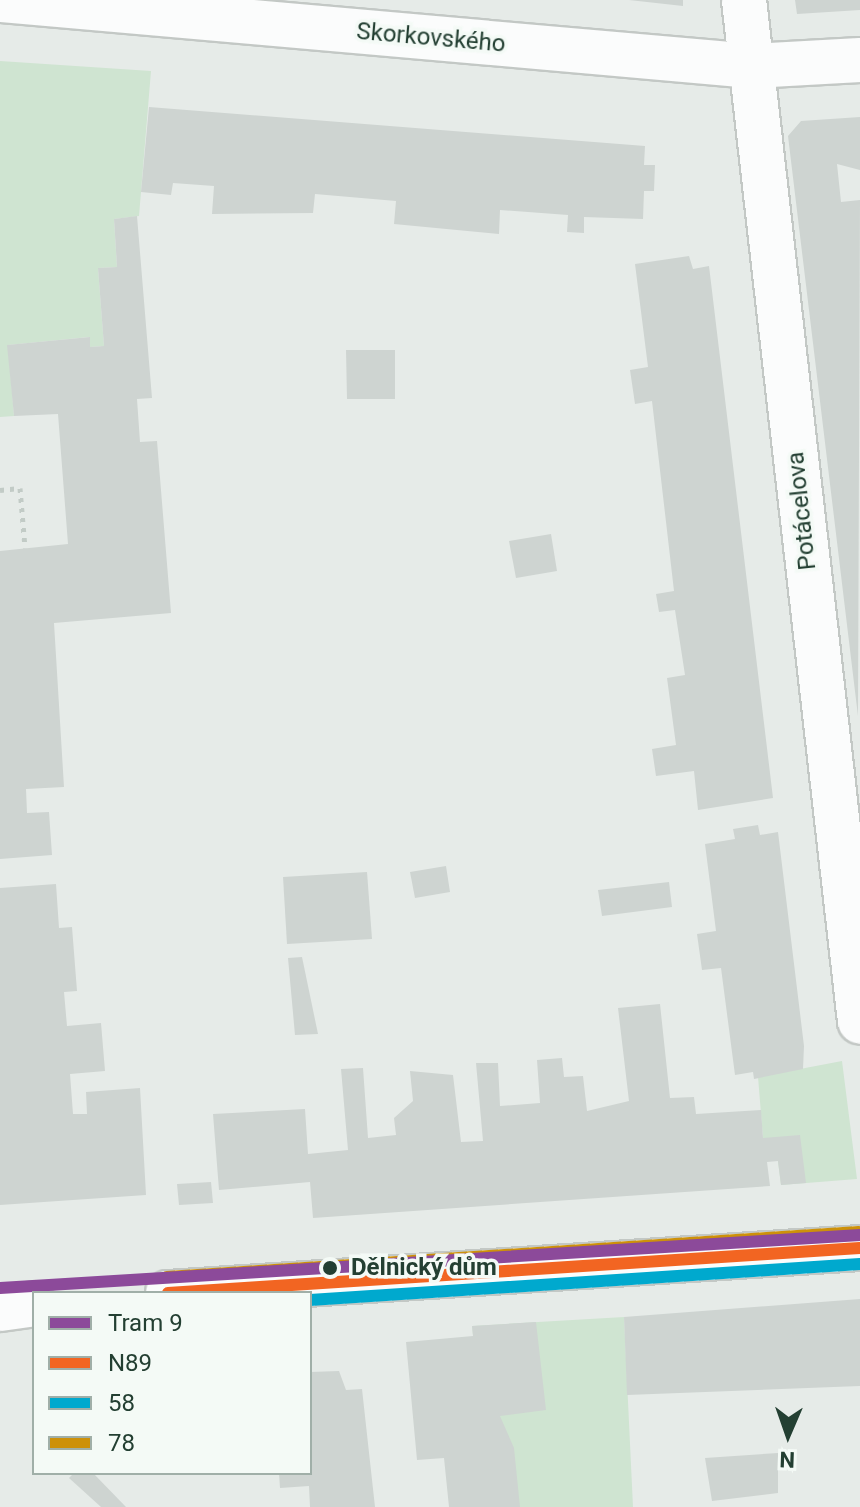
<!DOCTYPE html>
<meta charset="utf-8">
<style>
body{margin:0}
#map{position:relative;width:860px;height:1507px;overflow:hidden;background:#e6ebe8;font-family:Roboto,sans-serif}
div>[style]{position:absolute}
.green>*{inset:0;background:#cfe4d1}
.building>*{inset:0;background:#ced4d1}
.path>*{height:5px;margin-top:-2.5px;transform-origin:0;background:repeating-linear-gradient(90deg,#c2cbc6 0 4px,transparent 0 10px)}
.roads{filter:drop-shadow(2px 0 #c3c8c5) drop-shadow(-2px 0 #c3c8c5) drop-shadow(0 2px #c3c8c5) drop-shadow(0 -2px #c3c8c5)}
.street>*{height:44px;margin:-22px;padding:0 22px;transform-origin:22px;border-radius:22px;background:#fbfcfc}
.secondary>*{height:44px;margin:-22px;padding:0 22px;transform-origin:22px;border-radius:22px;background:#fbfcfc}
.bus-1>*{height:12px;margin:-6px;padding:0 6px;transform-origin:6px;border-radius:6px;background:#f26522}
.bus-2>*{height:12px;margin:-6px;padding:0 6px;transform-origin:6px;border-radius:6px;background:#00a9ce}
.bus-3>*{height:12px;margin:-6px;padding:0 6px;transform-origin:6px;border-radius:6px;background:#cd910a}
.tram-1>*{height:12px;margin:-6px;padding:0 6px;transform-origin:6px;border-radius:6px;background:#8c4a9a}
.dots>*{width:22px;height:22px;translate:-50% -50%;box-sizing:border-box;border:4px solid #f4faf6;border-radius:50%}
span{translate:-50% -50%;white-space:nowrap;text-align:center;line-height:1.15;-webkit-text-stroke:7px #f4faf6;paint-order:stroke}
.street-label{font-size:24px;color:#233f32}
.stop-label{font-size:24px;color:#233f32;font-weight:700}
.left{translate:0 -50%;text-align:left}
.legend{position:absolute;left:32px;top:1291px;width:280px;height:184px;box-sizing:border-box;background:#f4faf6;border:2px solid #a0afa8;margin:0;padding:10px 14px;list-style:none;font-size:24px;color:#233f32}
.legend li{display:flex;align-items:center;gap:16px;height:40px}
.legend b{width:40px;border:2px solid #a0afa8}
.north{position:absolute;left:748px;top:1395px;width:80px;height:80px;-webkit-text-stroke:6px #f4faf6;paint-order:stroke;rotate:182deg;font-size:22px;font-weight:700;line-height:32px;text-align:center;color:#233f32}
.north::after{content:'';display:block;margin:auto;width:28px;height:36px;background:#233f32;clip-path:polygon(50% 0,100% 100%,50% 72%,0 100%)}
</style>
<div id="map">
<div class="green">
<div style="clip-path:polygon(0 61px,151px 71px,139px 216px,114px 219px,117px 267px,98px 268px,104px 346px,90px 347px,89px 337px,8px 345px,14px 416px,0 417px)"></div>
<div style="clip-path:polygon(842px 1061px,857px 1179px,781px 1185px,775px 1139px,763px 1138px,758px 1077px)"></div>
<div style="clip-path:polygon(624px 1317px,633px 1507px,492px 1507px,472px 1326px)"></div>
</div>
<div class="building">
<div style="clip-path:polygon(629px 0,683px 0,683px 6px)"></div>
<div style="clip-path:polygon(795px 0,860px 0,860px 10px,797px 14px)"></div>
<div style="clip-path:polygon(149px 107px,645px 146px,644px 165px,655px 165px,654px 191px,644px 191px,643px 219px,584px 217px,584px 233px,567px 232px,568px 215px,500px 210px,499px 234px,394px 224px,396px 201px,315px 194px,313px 213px,212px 214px,214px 186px,173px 183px,171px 195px,141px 192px)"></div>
<div style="clip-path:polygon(860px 117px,860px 170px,837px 164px,841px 202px,860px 200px,858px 716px,788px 136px,801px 121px)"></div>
<div style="clip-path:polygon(137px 216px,152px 398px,137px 399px,140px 442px,157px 441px,171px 613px,54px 623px,64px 787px,26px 789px,27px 813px,49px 812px,52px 855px,0 859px,0 551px,68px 544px,58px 414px,14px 416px,7px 345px,90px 337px,90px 347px,104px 346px,98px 268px,117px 267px,114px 219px)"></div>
<div style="clip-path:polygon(689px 256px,693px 269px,709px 266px,773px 798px,698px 810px,694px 771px,656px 776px,652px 749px,676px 745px,667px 678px,685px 675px,675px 610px,659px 612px,656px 594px,674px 591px,652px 401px,635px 404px,630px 370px,648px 367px,635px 264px)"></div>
<div style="clip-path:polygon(346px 350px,395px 350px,395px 399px,347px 399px)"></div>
<div style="clip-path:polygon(551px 534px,557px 571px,516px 578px,509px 541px)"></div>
<div style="clip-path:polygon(758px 825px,760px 835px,778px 832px,804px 1046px,803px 1069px,754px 1079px,753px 1072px,735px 1075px,721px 968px,702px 970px,697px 934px,716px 931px,705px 844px,735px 839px,733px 829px)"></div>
<div style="clip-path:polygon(446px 866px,450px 892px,415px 898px,410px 872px)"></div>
<div style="clip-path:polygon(367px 872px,372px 939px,287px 944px,283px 877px)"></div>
<div style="clip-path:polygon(669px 882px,672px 907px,602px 916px,598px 890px)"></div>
<div style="clip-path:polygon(56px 884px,59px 928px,72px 927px,77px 991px,64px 992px,67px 1026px,101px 1023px,105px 1071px,70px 1074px,73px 1114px,87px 1114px,86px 1092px,140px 1088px,146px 1195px,0 1205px,0 888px)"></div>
<div style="clip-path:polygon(302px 957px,318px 1034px,295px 1035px,288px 958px)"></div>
<div style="clip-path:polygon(660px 1004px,670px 1098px,694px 1097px,696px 1114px,761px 1110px,763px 1138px,800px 1135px,806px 1183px,781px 1185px,778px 1161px,767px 1162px,770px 1186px,313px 1218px,310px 1182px,219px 1190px,213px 1114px,305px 1109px,308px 1154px,348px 1150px,341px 1069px,363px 1068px,368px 1138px,396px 1135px,394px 1118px,413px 1101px,410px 1071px,453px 1075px,461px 1142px,483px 1141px,476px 1063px,498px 1063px,500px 1106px,540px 1103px,537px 1060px,562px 1058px,564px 1077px,583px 1076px,587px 1111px,629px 1101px,618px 1008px)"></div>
<div style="clip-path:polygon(211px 1182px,213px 1203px,179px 1205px,177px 1184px)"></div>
<div style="clip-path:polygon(860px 1299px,860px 1386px,627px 1395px,624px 1317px)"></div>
<div style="clip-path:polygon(536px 1322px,546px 1410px,500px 1416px,514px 1448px,520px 1507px,449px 1507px,444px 1458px,417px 1460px,406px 1342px,473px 1336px,472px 1326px)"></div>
<div style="clip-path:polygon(339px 1371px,346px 1390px,362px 1389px,375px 1507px,310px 1507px,309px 1486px,280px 1488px,279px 1473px,310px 1473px,310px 1372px)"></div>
<div style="clip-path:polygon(778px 1453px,778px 1493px,712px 1501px,705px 1458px)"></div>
<div style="clip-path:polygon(74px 1473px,93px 1473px,126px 1507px,101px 1507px,69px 1478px)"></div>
</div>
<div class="path">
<div style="left:0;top:490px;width:20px;rotate:-6deg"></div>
<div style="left:20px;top:488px;width:60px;rotate:85.2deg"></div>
</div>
<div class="roads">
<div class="street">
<div style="left:2px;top:0;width:753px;rotate:5.03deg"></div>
<div style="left:752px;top:66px;width:108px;rotate:-3.2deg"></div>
<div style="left:744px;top:0;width:1028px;rotate:83.52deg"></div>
</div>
<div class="secondary">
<div style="left:168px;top:1293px;width:693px;rotate:-3.72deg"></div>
<div style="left:0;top:1309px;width:34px;rotate:-8deg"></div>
</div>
</div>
<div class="bus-1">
<div style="left:168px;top:1293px;width:693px;rotate:-3.72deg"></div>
</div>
<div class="bus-2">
<div style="left:310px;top:1300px;width:551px;rotate:-3.74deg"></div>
</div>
<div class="bus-3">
<div style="left:167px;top:1277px;width:693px;rotate:-3.72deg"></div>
</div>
<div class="tram-1">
<div style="left:0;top:1288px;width:862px;rotate:-3.53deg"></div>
</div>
<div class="dots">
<div style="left:330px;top:1268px;background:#233f32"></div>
</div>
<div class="street-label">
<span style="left:431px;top:38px;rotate:5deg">Skorkovského</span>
<span style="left:802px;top:511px;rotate:-96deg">Potácelova</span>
</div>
<div class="stop-label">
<span class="left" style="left:351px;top:1268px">Dělnický dům</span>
</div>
<ul class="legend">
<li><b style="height:10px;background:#8c4a9a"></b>Tram 9</li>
<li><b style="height:10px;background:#f26522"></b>N89</li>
<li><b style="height:10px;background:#00a9ce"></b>58</li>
<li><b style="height:10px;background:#cd910a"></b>78</li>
</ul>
<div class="north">N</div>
</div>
